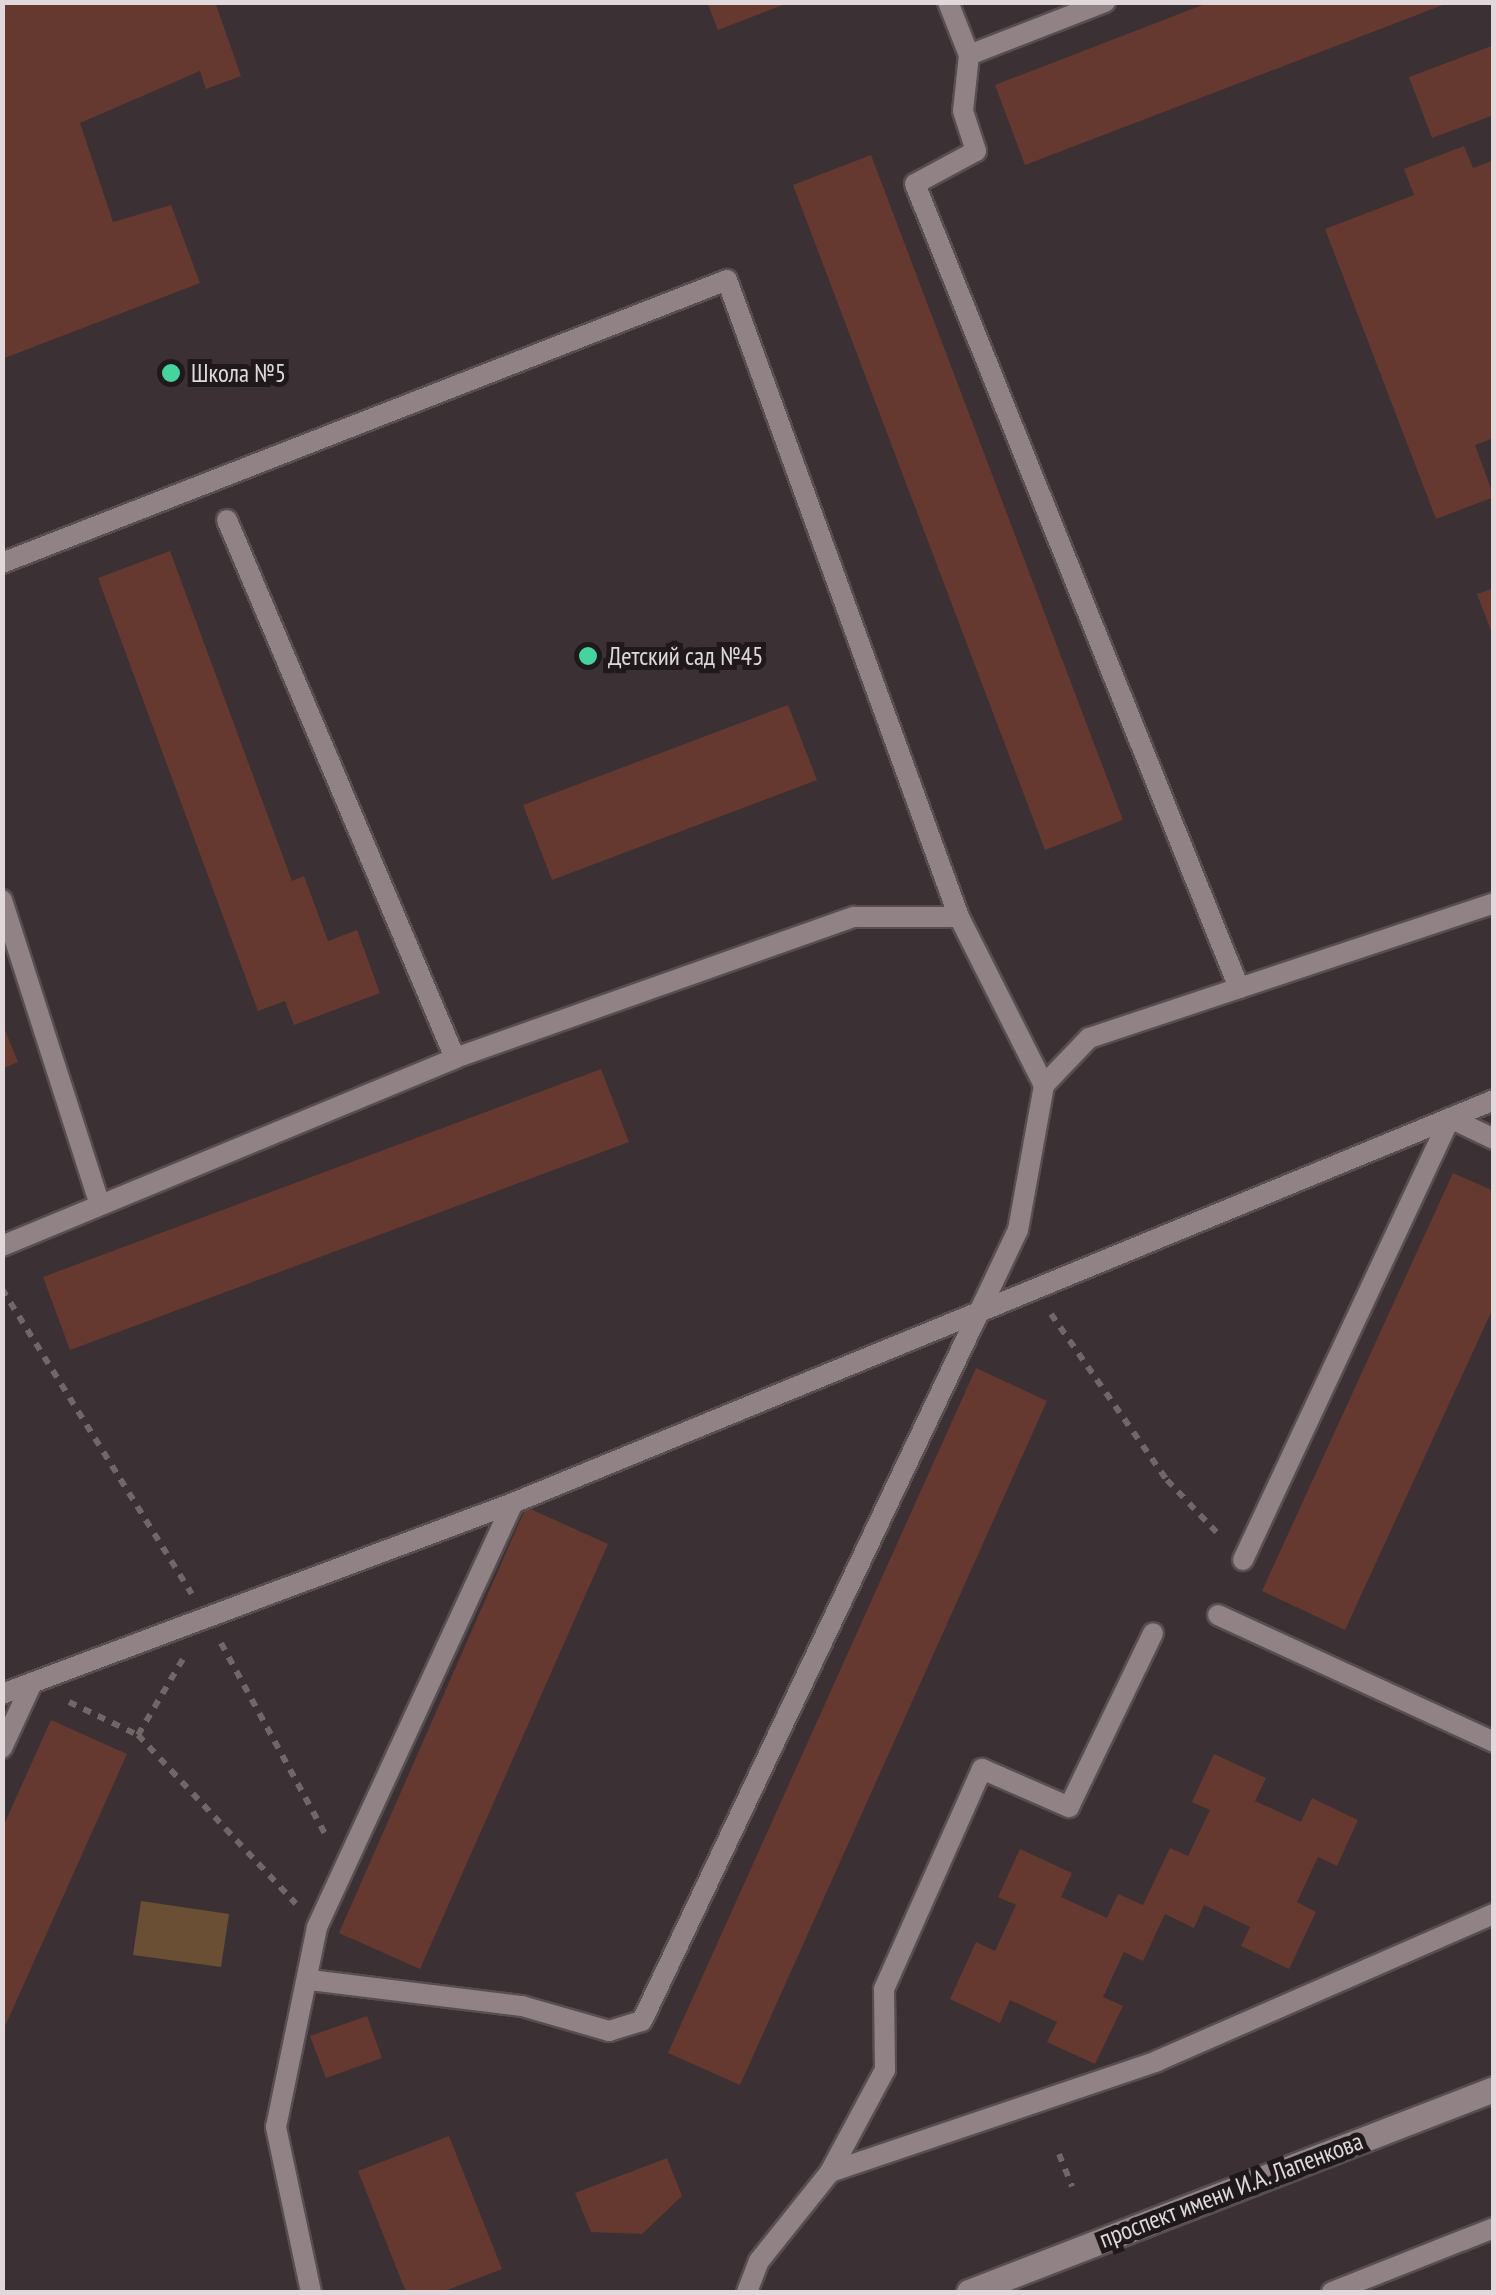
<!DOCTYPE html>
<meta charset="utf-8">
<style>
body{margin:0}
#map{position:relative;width:1496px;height:2295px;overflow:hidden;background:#3b3033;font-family:"PT Sans Narrow",sans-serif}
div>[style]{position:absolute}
.green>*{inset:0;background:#6a4f34}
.building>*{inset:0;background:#65392f}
.path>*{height:6px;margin-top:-3px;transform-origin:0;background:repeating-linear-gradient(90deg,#716769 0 8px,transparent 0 16px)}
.roads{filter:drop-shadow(2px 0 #574e50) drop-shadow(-2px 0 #574e50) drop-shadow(0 2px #574e50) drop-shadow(0 -2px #574e50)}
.lane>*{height:20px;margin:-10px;padding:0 10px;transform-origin:10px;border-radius:10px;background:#908285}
.secondary>*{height:25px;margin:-12.5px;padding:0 12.5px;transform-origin:12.5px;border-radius:12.5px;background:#908285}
.dots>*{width:28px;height:28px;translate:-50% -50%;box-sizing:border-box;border:5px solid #1f191b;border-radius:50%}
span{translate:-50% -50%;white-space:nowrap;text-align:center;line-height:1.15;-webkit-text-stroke:10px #1f191b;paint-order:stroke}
.poi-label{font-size:25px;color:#e0d8da}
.left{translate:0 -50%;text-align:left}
.street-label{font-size:25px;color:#e0d8da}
.frame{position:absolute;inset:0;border:5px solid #e0d8da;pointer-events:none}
</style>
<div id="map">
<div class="green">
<div style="clip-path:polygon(141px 1901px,229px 1914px,221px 1967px,133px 1955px)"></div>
</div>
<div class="building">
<div style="clip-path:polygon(2px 2px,215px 2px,241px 76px,206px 89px,200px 71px,80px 123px,113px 222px,171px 205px,200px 283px,2px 359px)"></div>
<div style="clip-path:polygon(707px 2px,788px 2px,788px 3px,718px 30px)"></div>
<div style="clip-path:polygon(1210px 2px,1448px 3px,1025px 165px,995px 85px)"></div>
<div style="clip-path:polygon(1494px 45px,1494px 115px,1432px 138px,1409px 77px)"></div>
<div style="clip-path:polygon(1464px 146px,1473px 168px,1494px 160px,1494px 438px,1475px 445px,1494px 497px,1436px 519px,1325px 229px,1414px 195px,1404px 169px)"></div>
<div style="clip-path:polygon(871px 155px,1123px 820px,1045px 850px,793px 185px)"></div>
<div style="clip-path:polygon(170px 551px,292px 881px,304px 876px,328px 941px,357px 930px,380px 993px,294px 1025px,285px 1001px,258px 1011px,98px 578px)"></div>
<div style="clip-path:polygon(1494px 588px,1494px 636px,1493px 636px,1477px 594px)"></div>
<div style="clip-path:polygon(788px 705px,817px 780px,552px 880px,523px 805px)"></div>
<div style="clip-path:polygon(2px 1023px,18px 1062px,2px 1069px)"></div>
<div style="clip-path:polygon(601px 1069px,629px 1142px,70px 1350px,43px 1277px)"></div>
<div style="clip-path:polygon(1453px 1173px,1494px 1191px,1494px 1306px,1345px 1630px,1262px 1591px)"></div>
<div style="clip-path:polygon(976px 1368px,1047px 1401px,740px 2085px,668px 2053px)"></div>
<div style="clip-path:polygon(526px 1507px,608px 1544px,420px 1969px,339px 1933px)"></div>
<div style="clip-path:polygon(51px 1720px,127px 1754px,2px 2033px,2px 1829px)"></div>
<div style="clip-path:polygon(1214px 1754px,1266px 1778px,1255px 1801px,1301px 1822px,1312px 1798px,1358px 1820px,1337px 1866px,1318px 1857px,1297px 1902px,1316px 1912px,1289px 1969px,1241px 1946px,1250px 1927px,1204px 1905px,1194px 1928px,1165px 1914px,1143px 1961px,1124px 1952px,1103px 1997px,1123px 2006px,1095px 2064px,1047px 2042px,1057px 2022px,1010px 2000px,1000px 2023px,950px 1999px,976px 1942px,995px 1951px,1016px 1905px,998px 1897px,1020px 1849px,1072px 1873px,1061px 1897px,1107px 1918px,1118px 1894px,1143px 1905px,1170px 1848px,1188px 1856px,1210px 1810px,1192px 1802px)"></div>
<div style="clip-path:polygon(367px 2016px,382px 2058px,326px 2078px,310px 2036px)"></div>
<div style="clip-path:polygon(449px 2136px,502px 2269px,442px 2292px,406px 2292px,358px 2171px)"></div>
<div style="clip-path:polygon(667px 2158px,682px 2196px,642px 2234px,591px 2232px,575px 2193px)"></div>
</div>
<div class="path">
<div style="left:2px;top:1289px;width:359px;rotate:58.1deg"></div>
<div style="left:1051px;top:1314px;width:203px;rotate:55.1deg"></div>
<div style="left:1167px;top:1480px;width:80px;rotate:46.5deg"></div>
<div style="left:221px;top:1643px;width:217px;rotate:61.4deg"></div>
<div style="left:69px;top:1702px;width:76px;rotate:25.6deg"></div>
<div style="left:138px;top:1735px;width:231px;rotate:46.9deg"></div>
<div style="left:138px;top:1735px;width:88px;rotate:-59.4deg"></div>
<div style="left:1059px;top:2154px;width:35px;rotate:68deg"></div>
</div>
<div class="roads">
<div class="lane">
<div style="left:948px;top:2px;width:57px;rotate:68.4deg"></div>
<div style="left:969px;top:55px;width:146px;rotate:-21.3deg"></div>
<div style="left:969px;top:55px;width:56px;rotate:96.1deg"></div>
<div style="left:963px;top:111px;width:42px;rotate:72deg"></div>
<div style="left:976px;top:151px;width:69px;rotate:151.6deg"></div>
<div style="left:915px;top:184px;width:867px;rotate:68.05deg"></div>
<div style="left:227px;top:520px;width:584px;rotate:67.03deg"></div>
<div style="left:2px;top:563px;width:778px;rotate:-21.32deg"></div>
<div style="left:727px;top:280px;width:678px;rotate:69.99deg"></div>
<div style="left:2px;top:900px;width:314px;rotate:72.2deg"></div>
<div style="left:2px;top:1246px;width:490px;rotate:-22.5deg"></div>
<div style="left:455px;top:1058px;width:423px;rotate:-19.5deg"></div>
<div style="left:854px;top:917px;width:105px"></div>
<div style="left:959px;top:917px;width:188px;rotate:63.2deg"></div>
<div style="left:1243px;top:1560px;width:488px;rotate:-64.9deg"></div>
<div style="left:1450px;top:1118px;width:49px;rotate:25.5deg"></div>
<div style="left:1218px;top:1615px;width:304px;rotate:24.7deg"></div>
<div style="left:2px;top:1694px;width:546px;rotate:-20.49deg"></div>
<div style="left:513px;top:1503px;width:504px;rotate:-22.29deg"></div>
<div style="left:979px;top:1312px;width:91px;rotate:-64.6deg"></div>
<div style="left:1018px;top:1230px;width:147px;rotate:-79.8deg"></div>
<div style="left:1044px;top:1085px;width:65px;rotate:-46.2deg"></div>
<div style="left:1089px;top:1038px;width:427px;rotate:-18.4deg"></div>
<div style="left:2px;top:1748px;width:72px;rotate:-65.2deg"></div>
<div style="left:310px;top:1980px;width:214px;rotate:7deg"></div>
<div style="left:522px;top:2006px;width:91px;rotate:16deg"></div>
<div style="left:609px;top:2031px;width:34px;rotate:-17deg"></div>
<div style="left:642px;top:2021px;width:785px;rotate:-64.58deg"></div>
<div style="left:979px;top:1312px;width:557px;rotate:-22.37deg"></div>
<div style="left:830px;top:2172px;width:116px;rotate:-61.7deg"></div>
<div style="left:885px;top:2070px;width:81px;rotate:-90.7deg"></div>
<div style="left:884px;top:1989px;width:241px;rotate:-66deg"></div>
<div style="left:982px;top:1769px;width:95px;rotate:23.6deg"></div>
<div style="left:1069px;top:1807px;width:193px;rotate:-64.2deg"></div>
<div style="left:311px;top:2292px;width:169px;rotate:-102deg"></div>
<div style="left:276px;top:2127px;width:204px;rotate:-78.4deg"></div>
<div style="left:317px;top:1927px;width:467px;rotate:-65.2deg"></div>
<div style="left:747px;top:2292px;width:33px;rotate:-69deg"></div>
<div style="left:759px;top:2261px;width:114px;rotate:-51.4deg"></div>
<div style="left:830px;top:2172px;width:345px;rotate:-18.7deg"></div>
<div style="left:1157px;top:2061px;width:368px;rotate:-23.6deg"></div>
<div style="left:1332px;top:2292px;width:174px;rotate:-21.6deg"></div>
</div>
<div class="secondary">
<div style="left:969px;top:2292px;width:563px;rotate:-21.14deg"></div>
</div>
</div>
<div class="dots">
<div style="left:171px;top:373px;background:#46d49e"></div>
<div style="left:588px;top:656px;background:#46d49e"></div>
</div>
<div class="poi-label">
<span class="left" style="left:191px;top:373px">Школа №5</span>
<span class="left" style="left:608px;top:656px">Детский сад №45</span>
</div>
<div class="street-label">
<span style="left:1231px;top:2190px;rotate:-21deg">проспект имени И.А. Лапенкова</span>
</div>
<div class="frame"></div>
</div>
